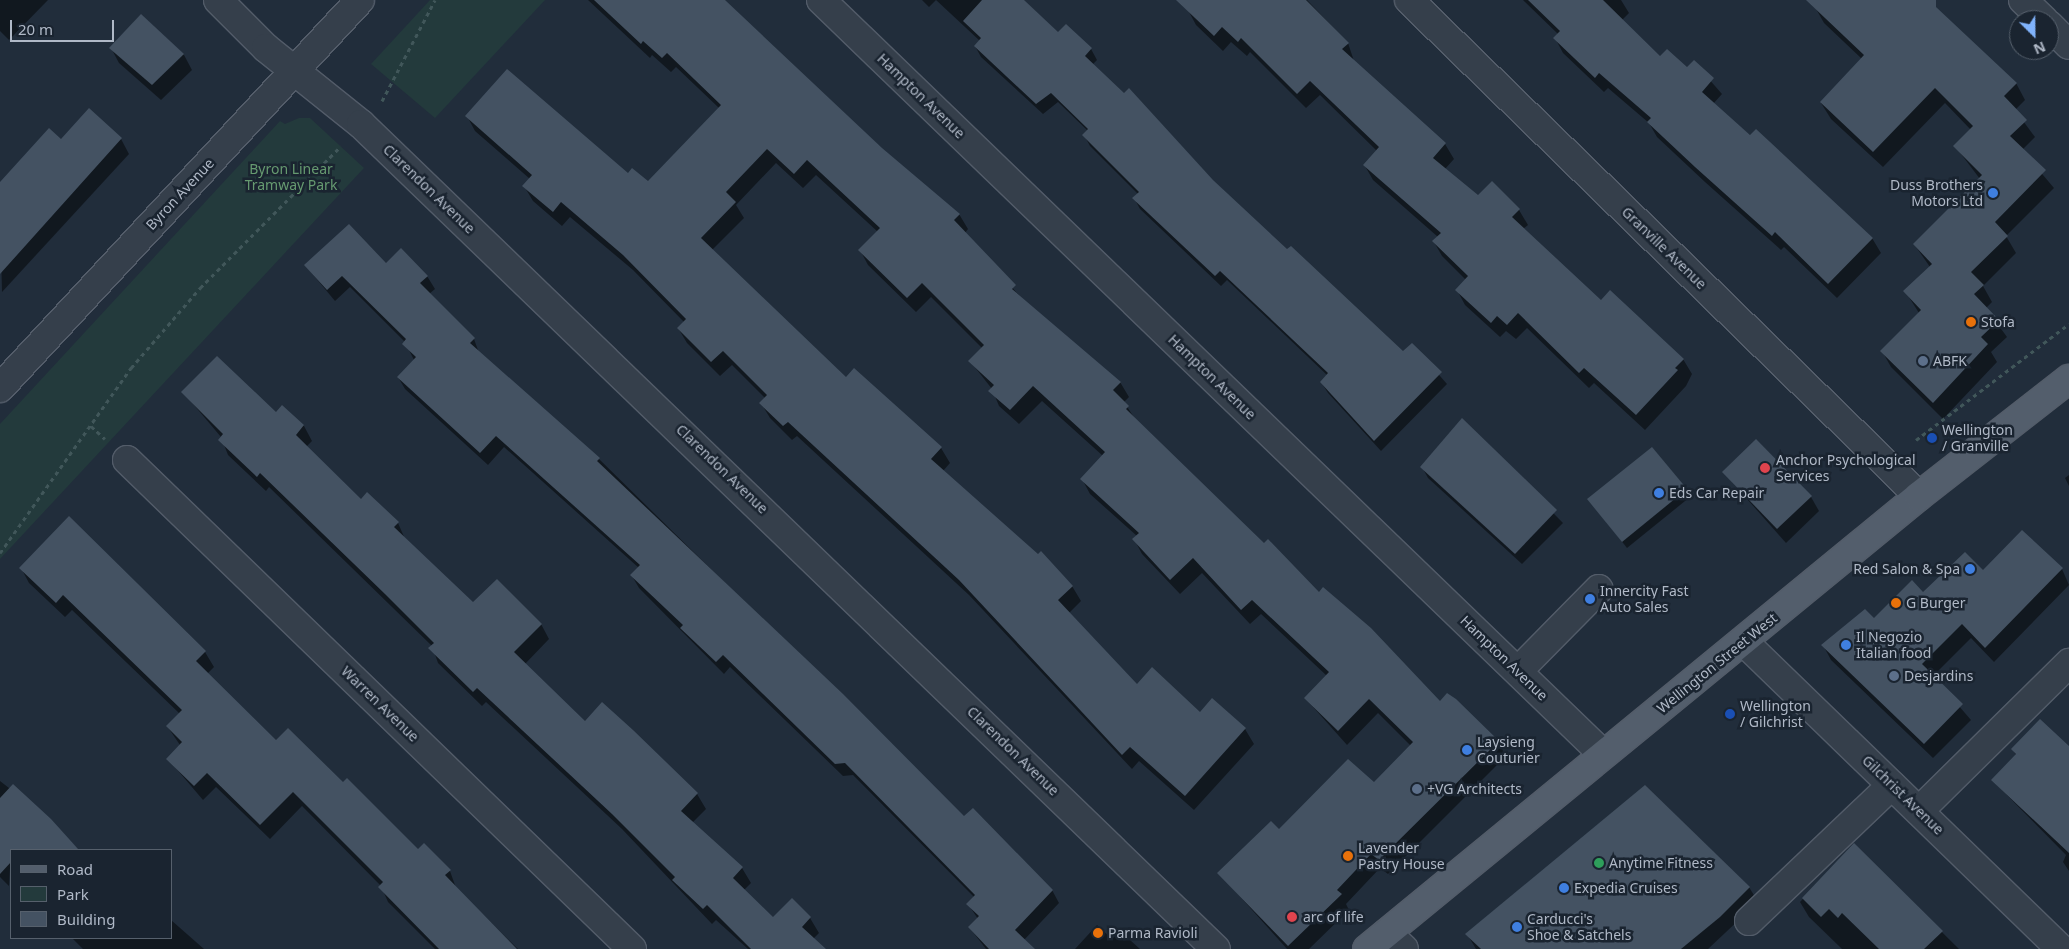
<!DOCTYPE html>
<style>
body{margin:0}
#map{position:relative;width:2069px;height:949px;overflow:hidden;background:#212d3b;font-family:"Noto Sans",sans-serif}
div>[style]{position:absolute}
.green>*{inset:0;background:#233a3c}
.shadow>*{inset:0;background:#0007}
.building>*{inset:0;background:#445262}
.path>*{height:3px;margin-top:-1.5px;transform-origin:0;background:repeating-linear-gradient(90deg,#41575a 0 4px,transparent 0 8px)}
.roads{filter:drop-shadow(1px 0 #535c69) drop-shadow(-1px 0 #535c69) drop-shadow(0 1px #535c69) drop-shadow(0 -1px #535c69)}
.minor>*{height:28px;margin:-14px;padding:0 14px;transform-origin:14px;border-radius:14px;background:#353f4b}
.major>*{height:28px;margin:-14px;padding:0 14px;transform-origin:14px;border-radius:14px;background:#535e6c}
.dots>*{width:14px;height:14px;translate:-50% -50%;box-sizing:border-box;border:2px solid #1a2430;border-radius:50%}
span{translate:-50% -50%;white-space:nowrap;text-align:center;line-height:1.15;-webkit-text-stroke:5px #1a2430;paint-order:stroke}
.street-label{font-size:14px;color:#b0b9c7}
.park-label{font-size:14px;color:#669a70}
.poi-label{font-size:14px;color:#b0b9c7}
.right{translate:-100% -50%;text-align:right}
.left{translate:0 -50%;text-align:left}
.legend{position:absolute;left:10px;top:849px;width:162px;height:90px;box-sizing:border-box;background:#1a2430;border:1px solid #56606c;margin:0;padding:6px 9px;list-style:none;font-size:15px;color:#b0b9c7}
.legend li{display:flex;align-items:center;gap:10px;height:25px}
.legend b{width:25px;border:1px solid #56606c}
.north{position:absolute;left:2009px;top:10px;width:50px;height:50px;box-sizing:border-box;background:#1a2430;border:1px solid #56606c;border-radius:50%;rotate:157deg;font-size:14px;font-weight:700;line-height:20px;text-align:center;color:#b0b9c7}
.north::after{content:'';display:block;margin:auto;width:18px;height:22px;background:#80b3fc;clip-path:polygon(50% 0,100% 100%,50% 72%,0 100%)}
.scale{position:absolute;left:10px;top:20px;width:104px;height:22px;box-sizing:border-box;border:2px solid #b0b9c7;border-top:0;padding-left:6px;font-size:15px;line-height:18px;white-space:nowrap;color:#b0b9c7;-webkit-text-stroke:4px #1a2430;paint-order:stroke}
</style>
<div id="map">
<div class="green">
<div style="clip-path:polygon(430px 0,545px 0,435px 118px,371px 64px)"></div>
<div style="clip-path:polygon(299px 118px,310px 118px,364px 168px,0 559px,0 424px,280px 121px,285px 124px)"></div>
</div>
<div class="shadow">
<div style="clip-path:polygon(0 0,48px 0,9px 40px,0 31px)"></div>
<div style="clip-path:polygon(588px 0,722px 0,881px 149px,959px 214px,968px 229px,965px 233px,1023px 300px,1120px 382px,1129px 397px,1124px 402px,1137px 422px,1264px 544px,1440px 703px,1498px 742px,1506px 756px,1388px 874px,1380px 868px,1346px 904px,1349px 910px,1309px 949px,1287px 949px,1219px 873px,1279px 831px,1374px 784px,1411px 746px,1378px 713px,1347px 745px,1305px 698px,1327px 676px,1261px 614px,1250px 624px,1202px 573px,1180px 594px,1142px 554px,1134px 539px,1137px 536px,1090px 494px,1082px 479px,1103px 456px,1042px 401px,1019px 424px,999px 406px,992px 389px,970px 361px,982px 348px,931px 297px,916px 312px,868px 265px,860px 250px,878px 232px,816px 175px,803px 188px,776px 163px,736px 205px,744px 218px,712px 250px,846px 378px,855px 370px,941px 448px,950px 463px,943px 471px,1072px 586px,1081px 601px,1069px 613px,1137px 686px,1200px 714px,1213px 700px,1245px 729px,1254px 744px,1194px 810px,1139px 761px,1132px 769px,969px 595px,797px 436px,792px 440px,770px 418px,761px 403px,766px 399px,732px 365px,720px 376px,687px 343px,678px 328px,684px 322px,633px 270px,570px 217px,562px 226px,533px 201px,524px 186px,530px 179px,475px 131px,467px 116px,648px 183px,719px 108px,676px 67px,671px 72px,652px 55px,650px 58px)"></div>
<div style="clip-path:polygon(922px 0,1022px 0,1058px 34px,1066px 25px,1091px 49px,1097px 60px,1092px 65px,1287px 251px,1403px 353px,1412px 344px,1447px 384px,1381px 451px,1328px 393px,1321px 382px,1328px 376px,1227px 280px,1221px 286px,1140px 209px,1134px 198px,1138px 194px,1090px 146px,1084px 135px,1088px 131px,1058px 102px,1043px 114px,981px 57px,975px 46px,980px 41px,936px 0,929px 7px)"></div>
<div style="clip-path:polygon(1188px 0,1307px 0,1348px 43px,1354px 61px,1445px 144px,1454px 159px,1445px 169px,1478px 197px,1519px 210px,1528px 225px,1523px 229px,1601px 302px,1683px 359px,1692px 374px,1686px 386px,1645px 430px,1594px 383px,1589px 388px,1527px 328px,1516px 339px,1506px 331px,1500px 337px,1465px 305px,1457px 290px,1466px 280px,1442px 256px,1434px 242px,1438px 237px,1373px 180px,1365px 166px,1377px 151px,1320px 95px,1306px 108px,1250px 52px,1247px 56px,1231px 42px,1223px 51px,1196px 25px,1188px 10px)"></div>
<div style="clip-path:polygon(1523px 0,1621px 0,1629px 13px,1622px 20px,1661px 58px,1687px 68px,1694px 62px,1722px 94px,1713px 104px,1872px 238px,1881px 253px,1837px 298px,1784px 247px,1781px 250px,1705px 182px,1657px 137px,1649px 123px,1608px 88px,1604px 92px,1563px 53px,1555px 38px,1558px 34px)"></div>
<div style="clip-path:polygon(1820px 0,1924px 0,2016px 83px,2025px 100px,2015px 110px,2035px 137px,2022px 150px,2054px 188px,2006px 236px,2016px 253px,1983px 286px,1992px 302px,1986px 308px,2007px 337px,1991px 352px,1997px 362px,1943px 419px,1891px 367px,1882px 351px,1919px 313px,1905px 291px,1930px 267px,1914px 244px,1980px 179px,1955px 146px,1971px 130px,1945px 103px,1883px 167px,1831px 119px,1821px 103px,1862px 59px,1824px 23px,1815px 7px)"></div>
<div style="clip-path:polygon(141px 15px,184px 55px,192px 70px,161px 100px,119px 63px,111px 48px)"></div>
<div style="clip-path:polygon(121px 139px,129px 154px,2px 292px,0 210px,61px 140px)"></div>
<div style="clip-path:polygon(305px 265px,386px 265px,427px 276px,435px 289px,429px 294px,474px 339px,479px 353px,599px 459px,964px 818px,1052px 890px,1059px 903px,1024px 940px,1033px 949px,986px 949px,969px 927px,978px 919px,968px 904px,974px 897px,853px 775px,843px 776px,730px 667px,724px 674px,639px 588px,632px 576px,639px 568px,504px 447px,488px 465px,405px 389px,398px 377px,414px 360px,405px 342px,350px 287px,335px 301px)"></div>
<div style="clip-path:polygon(183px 392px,276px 414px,282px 407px,304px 426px,312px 441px,306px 447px,361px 501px,398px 523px,405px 539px,474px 604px,541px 624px,549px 639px,525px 664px,585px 722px,632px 731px,697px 794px,706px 809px,692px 823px,742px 868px,751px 883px,744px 890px,773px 919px,792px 900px,810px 918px,819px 933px,813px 939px,823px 949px,748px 949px,716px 920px,712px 924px,622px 829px,486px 702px,482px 706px,438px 663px,432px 646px,269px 487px,266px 491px,228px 455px,221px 437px)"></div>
<div style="clip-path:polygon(1462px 420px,1563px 523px,1522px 564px,1428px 478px,1422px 467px)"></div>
<div style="clip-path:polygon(1652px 448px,1690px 497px,1627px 548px,1589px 499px)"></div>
<div style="clip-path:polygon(1724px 473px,1811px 497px,1819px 511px,1786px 543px)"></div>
<div style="clip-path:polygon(2069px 475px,2069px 486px,2065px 478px)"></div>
<div style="clip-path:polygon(21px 568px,205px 652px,214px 667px,207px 674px,276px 742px,343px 783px,417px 851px,450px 871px,456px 888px,518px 949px,435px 949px,388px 902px,381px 886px,302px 806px,270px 839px,216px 787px,203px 800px,168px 759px,180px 745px,167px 726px,180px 714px,72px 610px,65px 617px,29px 583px)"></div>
<div style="clip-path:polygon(2062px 569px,2069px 585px,1994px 662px,1971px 638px,1933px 676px,1971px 720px,1933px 758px,1831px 660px,1823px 645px,1923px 593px,1983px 572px)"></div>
<div style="clip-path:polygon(2069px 748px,2069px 871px,2063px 862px,2066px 855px,1992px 780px,2016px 755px,2012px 749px)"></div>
<div style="clip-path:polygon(0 781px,50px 820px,79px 850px,11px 850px,9px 886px,0 877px)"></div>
<div style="clip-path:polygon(1854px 845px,1959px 949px,1842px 949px,1809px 917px,1800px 902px)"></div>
<div style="clip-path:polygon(1749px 887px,1758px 902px,1708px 949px,1476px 949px,1467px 934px)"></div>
<div style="clip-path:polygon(171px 920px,204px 949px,83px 949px,72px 938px,171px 938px)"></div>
<div style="clip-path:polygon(1097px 925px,1112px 939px,1120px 931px,1140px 949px,1075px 949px)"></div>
</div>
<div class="building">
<div style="clip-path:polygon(594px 0,725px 0,882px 148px,960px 214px,954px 220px,1016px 285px,1012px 289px,1121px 382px,1113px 390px,1129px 406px,1126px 409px,1264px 543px,1268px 539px,1319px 592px,1323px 587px,1371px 628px,1440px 701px,1447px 693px,1456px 699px,1499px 741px,1379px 860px,1371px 854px,1337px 890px,1342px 894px,1288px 946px,1217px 873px,1271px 821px,1279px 829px,1348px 759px,1374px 782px,1413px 742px,1369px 699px,1338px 731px,1304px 698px,1329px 672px,1252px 600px,1241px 610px,1193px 558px,1170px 580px,1132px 539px,1139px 533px,1080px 479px,1105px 452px,1033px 386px,1010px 410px,988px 391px,994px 385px,968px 361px,984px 345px,922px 283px,907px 298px,858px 250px,880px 228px,807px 160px,794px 174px,767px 149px,726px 192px,736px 202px,701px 238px,846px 377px,854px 368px,942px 447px,931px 459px,1038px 554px,1041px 551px,1073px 586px,1058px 600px,1137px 684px,1152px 667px,1200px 712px,1212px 698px,1246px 728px,1185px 796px,1130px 747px,1122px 755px,959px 580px,788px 422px,783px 426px,759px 403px,767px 395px,723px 351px,711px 362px,677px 328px,686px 319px,623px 255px,561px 202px,553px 212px,522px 186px,532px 175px,465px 116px,507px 69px,628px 173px,632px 168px,648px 181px,721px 105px,667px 53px,662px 58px,643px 41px,641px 44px)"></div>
<div style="clip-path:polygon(982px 0,1024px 0,1058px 32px,1066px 24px,1092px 48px,1085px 56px,1124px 93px,1129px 88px,1213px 180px,1287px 249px,1291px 246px,1403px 351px,1412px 343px,1442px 372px,1374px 441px,1320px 382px,1328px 373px,1220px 271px,1215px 276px,1132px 198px,1139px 192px,1082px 135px,1088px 129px,1051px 93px,1036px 104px,974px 46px,981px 38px,963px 21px)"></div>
<div style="clip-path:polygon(1176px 0,1306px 0,1349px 43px,1342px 49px,1446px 143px,1433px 158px,1478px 195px,1492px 181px,1520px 209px,1512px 217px,1601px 300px,1610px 290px,1684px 359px,1675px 368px,1678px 370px,1636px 415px,1584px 368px,1579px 373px,1518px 313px,1507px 325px,1497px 316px,1491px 323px,1455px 290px,1468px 276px,1432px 241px,1441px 233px,1363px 165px,1379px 147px,1310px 81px,1297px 94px,1241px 38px,1238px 42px,1222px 27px,1214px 36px)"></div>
<div style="clip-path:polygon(1528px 0,1603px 0,1660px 56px,1667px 49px,1687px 67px,1694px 60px,1714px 78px,1702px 92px,1750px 135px,1756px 129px,1873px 238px,1828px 284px,1775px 232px,1772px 236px,1695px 167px,1647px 122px,1651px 118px,1599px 73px,1595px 78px,1553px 38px,1560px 31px)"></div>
<div style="clip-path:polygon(1806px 0,1936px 0,1936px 7px,2017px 83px,2004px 96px,2027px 120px,2010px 136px,2046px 170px,1995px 222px,2008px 236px,1971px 272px,1984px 285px,1974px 294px,1999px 320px,1981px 337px,1988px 344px,1933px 403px,1880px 351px,1921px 310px,1903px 291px,1932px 264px,1913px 244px,1982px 175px,1953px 146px,1973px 126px,1935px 88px,1873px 152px,1820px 102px,1864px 55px)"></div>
<div style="clip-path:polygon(141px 14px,184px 54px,152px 85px,109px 48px)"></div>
<div style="clip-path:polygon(89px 108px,122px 138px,0 274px,0 182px,49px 128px,61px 139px)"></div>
<div style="clip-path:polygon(349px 224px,386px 263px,401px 248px,428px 276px,420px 283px,475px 338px,470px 343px,600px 458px,597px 461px,843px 694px,964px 816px,973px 808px,1053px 890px,1015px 930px,1035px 949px,989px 949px,968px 927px,979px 916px,966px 904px,975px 895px,845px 763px,835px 764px,723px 655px,716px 662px,680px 628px,683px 625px,630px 575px,640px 565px,496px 436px,480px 453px,397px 377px,416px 357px,402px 344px,406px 339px,342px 276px,327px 290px,304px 265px)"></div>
<div style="clip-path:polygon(217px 356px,276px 412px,282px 405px,304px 425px,296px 435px,361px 499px,367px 492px,399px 522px,394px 527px,473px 602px,497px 579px,542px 624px,514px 652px,585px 721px,602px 702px,633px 730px,698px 793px,681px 811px,743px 867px,733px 878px,773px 917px,792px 898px,811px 917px,802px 927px,826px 949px,751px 949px,707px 905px,703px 909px,672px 880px,675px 877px,612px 814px,477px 688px,473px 692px,428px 648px,434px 643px,385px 594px,260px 473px,257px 477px,218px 440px,223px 434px,181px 392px)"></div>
<div style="clip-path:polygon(1462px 418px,1557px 510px,1515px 554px,1420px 467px)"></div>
<div style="clip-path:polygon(1756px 439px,1812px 496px,1777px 529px,1722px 472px)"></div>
<div style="clip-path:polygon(1652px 447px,1687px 489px,1622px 542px,1587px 499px)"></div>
<div style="clip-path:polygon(69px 516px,206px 651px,196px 661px,276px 740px,288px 728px,343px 782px,347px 778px,418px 849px,424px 843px,451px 870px,445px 875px,517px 949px,439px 949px,378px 887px,383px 882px,293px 792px,260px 825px,207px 773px,194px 786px,166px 759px,182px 742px,166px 726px,182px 710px,63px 595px,56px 603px,19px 568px)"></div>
<div style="clip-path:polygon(2022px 530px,2063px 568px,1985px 648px,1962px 624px,1922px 664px,1963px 704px,1924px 744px,1821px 645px,1865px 609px,1874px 618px,1912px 580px,1923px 592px,1965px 552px,1983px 570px)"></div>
<div style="clip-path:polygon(2040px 719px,2069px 746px,2069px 853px,1991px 780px,2016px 754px,2011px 749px)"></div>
<div style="clip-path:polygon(13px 784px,51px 819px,79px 850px,11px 850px,11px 862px,0 874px,0 798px)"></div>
<div style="clip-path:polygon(1645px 785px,1750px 887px,1720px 917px,1681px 949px,1481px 949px,1465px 934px)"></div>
<div style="clip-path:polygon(1854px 843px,1943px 931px,1924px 949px,1879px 949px,1842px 913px,1838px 918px,1829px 909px,1821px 917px,1802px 898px)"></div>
</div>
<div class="path">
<div style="left:382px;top:101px;width:114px;rotate:-62.3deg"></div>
<div style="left:91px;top:426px;width:19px;rotate:43deg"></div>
<div style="left:1916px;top:440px;width:192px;rotate:-37.2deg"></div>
<div style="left:0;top:553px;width:227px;rotate:-54.7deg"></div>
<div style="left:131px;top:368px;width:106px;rotate:-49.2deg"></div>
<div style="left:200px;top:288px;width:200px;rotate:-45.2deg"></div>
</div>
<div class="roads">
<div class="minor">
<div style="left:218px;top:0;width:68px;rotate:45deg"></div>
<div style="left:266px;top:48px;width:122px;rotate:38.7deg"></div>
<div style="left:361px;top:124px;width:1188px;rotate:43.98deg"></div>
<div style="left:821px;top:0;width:1086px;rotate:43.96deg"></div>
<div style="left:1409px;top:0;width:711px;rotate:44.2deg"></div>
<div style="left:2023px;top:0;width:29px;rotate:44deg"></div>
<div style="left:2049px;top:25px;width:28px;rotate:45deg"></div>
<div style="left:0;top:388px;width:529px;rotate:-47.14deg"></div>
<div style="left:127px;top:460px;width:703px;rotate:44.08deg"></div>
<div style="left:1744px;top:642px;width:441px;rotate:44.1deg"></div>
<div style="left:1518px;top:671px;width:115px;rotate:-45.4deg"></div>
<div style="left:1919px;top:811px;width:211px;rotate:-44.6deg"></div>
<div style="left:1749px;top:921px;width:197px;rotate:-43.6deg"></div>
<div style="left:1387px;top:933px;width:23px;rotate:43deg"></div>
</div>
<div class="major">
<div style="left:1367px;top:949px;width:714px;rotate:-39.37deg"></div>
<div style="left:1919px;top:496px;width:190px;rotate:-38deg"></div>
</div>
</div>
<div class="dots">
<div style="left:1993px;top:193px;background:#3f7fe0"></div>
<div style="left:1971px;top:322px;background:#e8710a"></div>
<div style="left:1923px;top:361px;background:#5c6f8a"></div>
<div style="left:1932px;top:438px;background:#1a4fb4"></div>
<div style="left:1765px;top:468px;background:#e0444e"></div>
<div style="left:1659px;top:493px;background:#3f7fe0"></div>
<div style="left:1970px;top:569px;background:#3f7fe0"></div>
<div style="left:1590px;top:599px;background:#3f7fe0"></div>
<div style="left:1896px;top:603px;background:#e8710a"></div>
<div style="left:1846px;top:645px;background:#3f7fe0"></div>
<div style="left:1894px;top:676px;background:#5c6f8a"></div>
<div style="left:1730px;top:714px;background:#1a4fb4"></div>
<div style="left:1467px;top:750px;background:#3f7fe0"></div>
<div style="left:1417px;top:789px;background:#5c6f8a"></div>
<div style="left:1348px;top:856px;background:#e8710a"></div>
<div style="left:1599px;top:863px;background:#2e9e5b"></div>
<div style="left:1564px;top:888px;background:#3f7fe0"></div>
<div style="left:1292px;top:917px;background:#e0444e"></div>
<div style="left:1517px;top:927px;background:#3f7fe0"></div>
<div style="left:1098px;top:933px;background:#e8710a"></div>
</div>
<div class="street-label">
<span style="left:921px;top:96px;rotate:44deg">Hampton Avenue</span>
<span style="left:429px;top:189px;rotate:44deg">Clarendon Avenue</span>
<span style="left:180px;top:194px;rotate:-47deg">Byron Avenue</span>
<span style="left:1664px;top:248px;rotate:44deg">Granville Avenue</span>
<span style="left:1212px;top:377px;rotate:44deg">Hampton Avenue</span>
<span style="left:722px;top:469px;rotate:44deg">Clarendon Avenue</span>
<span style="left:1504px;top:658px;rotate:44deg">Hampton Avenue</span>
<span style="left:1717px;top:663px;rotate:-39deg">Wellington Street West</span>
<span style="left:380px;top:704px;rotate:44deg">Warren Avenue</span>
<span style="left:1013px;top:751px;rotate:44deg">Clarendon Avenue</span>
<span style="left:1903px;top:795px;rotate:44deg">Gilchrist Avenue</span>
</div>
<div class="park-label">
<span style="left:291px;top:177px">Byron Linear<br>Tramway Park</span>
</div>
<div class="poi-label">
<span class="right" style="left:1983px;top:193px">Duss Brothers<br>Motors Ltd</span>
<span class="left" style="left:1981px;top:322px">Stofa</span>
<span class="left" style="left:1933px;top:361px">ABFK</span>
<span class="left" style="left:1942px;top:438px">Wellington<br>/ Granville</span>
<span class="left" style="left:1776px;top:468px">Anchor Psychological<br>Services</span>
<span class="left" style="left:1669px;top:493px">Eds Car Repair</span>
<span class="right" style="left:1960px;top:569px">Red Salon &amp; Spa</span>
<span class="left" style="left:1600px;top:599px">Innercity Fast<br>Auto Sales</span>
<span class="left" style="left:1906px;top:603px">G Burger</span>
<span class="left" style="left:1856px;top:645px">Il Negozio<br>Italian food</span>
<span class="left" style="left:1904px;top:676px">Desjardins</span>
<span class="left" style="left:1740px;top:714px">Wellington<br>/ Gilchrist</span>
<span class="left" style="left:1477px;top:750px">Laysieng<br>Couturier</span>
<span class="left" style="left:1427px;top:789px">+VG Architects</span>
<span class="left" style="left:1358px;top:856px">Lavender<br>Pastry House</span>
<span class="left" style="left:1609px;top:863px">Anytime Fitness</span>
<span class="left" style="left:1574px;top:888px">Expedia Cruises</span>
<span class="left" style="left:1303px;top:917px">arc of life</span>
<span class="left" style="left:1527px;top:927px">Carducci's<br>Shoe &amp; Satchels</span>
<span class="left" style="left:1108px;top:933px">Parma Ravioli</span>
</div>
<ul class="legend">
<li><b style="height:6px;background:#535e6c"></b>Road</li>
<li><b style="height:14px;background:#233a3c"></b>Park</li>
<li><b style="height:14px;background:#445262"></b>Building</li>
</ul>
<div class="north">N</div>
<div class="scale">20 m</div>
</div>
